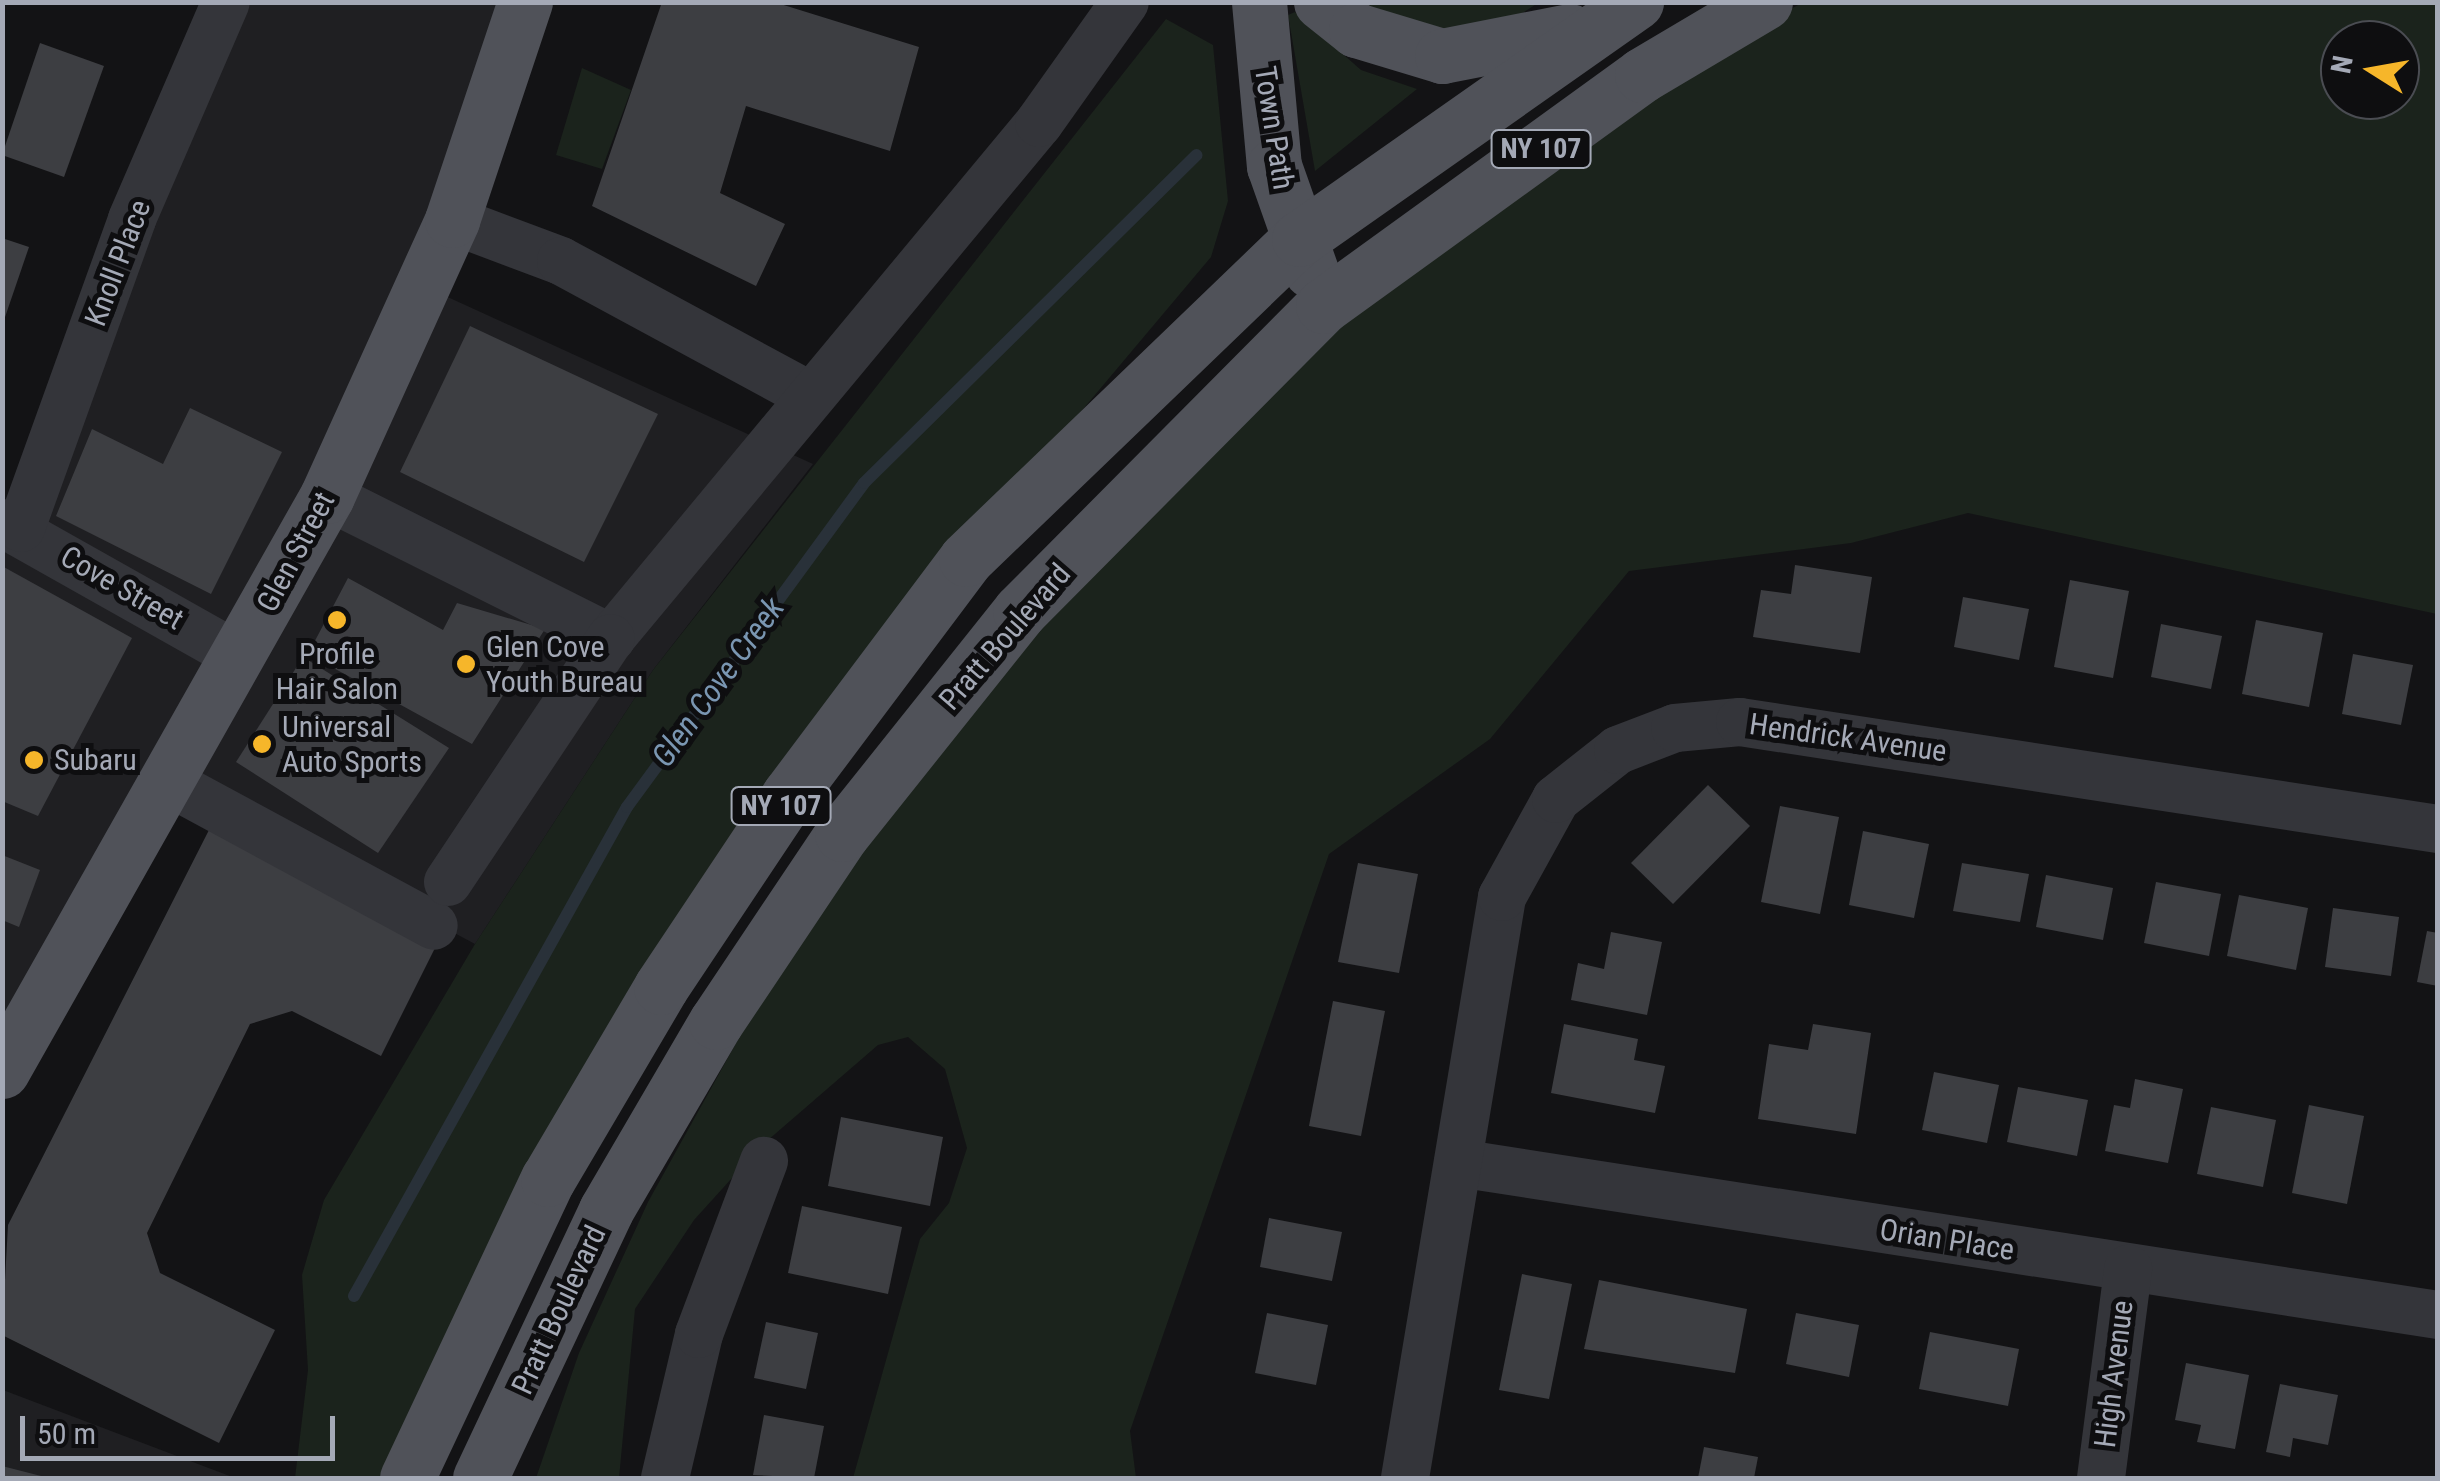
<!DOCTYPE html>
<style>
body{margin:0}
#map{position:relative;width:2440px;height:1481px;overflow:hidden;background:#131315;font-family:"Roboto Condensed",sans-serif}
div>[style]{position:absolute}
.built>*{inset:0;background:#1f1f22}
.green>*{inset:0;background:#1b231c}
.stream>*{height:12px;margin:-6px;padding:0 6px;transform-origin:6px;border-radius:6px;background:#293139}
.building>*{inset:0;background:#3d3e42}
.minor>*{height:48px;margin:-24px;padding:0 24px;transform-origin:24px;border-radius:24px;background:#34353a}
.major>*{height:55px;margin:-27.5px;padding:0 27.5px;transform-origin:27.5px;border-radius:27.5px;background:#505259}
.dots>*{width:28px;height:28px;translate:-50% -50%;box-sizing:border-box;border:5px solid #0e0e10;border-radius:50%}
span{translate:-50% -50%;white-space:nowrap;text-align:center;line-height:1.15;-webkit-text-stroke:10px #0e0e10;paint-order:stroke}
.shield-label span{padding:2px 8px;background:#0e0e10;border:2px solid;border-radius:8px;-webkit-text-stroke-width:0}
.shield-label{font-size:28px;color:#a4a9b6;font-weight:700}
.street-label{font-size:30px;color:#a4a9b6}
.poi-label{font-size:30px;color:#a4a9b6}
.left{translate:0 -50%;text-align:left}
.water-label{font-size:32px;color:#7a96b2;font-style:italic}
.frame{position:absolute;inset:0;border:5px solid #a4a9b6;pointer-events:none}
.north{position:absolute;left:2320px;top:20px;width:100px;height:100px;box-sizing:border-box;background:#0e0e10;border:2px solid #4a4c52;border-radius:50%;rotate:281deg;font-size:28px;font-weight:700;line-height:40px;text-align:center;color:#a4a9b6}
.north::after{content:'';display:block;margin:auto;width:35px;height:45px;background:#f6b62a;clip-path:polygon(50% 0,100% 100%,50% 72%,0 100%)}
.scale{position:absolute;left:20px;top:1416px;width:315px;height:45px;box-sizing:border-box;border:5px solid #a4a9b6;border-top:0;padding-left:12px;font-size:30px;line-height:35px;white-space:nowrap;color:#a4a9b6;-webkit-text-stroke:8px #0e0e10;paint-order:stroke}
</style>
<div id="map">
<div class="built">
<div style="clip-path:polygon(226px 3px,514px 3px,417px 283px,813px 464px,653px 670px,475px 944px,166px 779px,3px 1071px,3px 523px)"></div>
<div style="clip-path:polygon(3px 1390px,235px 1478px,3px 1478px)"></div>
</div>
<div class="green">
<div style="clip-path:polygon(1355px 3px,1538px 3px,1510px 21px,1439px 40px)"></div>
<div style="clip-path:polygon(evenodd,1802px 3px,2437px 3px,2437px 614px,1968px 513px,1851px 543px,1629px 571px,1490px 739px,1329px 854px,1130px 1431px,1136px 1478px,853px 1478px,920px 1239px,949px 1203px,967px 1148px,945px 1069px,908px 1037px,878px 1045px,761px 1146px,694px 1220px,635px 1309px,619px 1478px,536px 1478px,579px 1353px,648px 1202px,806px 917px,1066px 581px,1327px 330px,1745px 33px,1802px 3px,2340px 40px,2400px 40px,2400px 100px,2340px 100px,2340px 40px)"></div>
<div style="clip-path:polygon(1295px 12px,1361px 70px,1417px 89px,1315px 171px,1288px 15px)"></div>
<div style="clip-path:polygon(1166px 19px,1213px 45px,1228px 201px,1211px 257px,962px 553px,820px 743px,399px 1478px,295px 1478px,308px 1370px,302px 1275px,324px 1200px,475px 944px,653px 670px)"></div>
<div style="clip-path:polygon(582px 68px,631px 90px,602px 169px,556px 155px)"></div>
</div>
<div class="stream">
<div style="left:354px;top:1296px;width:560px;rotate:-60.83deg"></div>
<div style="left:627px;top:807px;width:401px;rotate:-53.8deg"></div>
<div style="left:864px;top:483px;width:467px;rotate:-44.6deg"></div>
</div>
<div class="building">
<div style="clip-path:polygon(662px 2px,774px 2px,919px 47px,890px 151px,746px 106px,720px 193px,785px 224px,756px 286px,592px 206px)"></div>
<div style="clip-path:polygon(40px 43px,104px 66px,64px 177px,2px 155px)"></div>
<div style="clip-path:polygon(2px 238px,29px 247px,3px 323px,2px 323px)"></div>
<div style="clip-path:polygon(470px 326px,658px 414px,584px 562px,400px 472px)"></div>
<div style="clip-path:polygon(190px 408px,282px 452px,211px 594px,56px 516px,92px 429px,163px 464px)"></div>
<div style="clip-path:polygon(1795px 565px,1872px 577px,1860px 653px,1753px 637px,1761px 590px,1791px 594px)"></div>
<div style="clip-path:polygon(2px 566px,132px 638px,38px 816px,2px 801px)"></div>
<div style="clip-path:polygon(348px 578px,443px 630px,457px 603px,545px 629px,472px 744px,308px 654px)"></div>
<div style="clip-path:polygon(2070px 580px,2129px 591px,2113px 678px,2054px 667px)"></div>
<div style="clip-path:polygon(1963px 597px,2029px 609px,2019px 660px,1954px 647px)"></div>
<div style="clip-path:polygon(2256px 620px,2323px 633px,2309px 707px,2242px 694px)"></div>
<div style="clip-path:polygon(2161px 624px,2222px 636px,2211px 689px,2151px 677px)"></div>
<div style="clip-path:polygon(2353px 654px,2413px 665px,2401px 725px,2342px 714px)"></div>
<div style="clip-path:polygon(303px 657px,449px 748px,378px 853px,236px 762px)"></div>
<div style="clip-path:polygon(1708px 785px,1750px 826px,1673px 904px,1631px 863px)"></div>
<div style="clip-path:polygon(1780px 806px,1839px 817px,1820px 914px,1761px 902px)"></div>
<div style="clip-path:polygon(209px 830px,437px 944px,381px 1056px,292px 1011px,250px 1024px,147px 1233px,160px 1273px,275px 1330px,219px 1443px,2px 1335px,8px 1225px)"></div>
<div style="clip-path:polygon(1863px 831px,1929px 844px,1914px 918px,1849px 905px)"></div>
<div style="clip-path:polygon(2px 855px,40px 870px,19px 927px,2px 920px)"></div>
<div style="clip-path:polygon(1358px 863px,1418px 874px,1399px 973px,1338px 962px)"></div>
<div style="clip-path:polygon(1962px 863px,2029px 874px,2020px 922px,1953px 911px)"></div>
<div style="clip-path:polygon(2046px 875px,2113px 888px,2103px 940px,2036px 927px)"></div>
<div style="clip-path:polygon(2156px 882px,2221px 894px,2209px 956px,2144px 943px)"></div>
<div style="clip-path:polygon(2239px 895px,2308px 908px,2296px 970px,2227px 956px)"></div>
<div style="clip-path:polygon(2333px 908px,2399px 917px,2391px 976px,2325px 967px)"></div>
<div style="clip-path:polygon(2427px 931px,2438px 933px,2438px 986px,2417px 982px)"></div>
<div style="clip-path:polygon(1611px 932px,1662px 942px,1647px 1015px,1571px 1000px,1578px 963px,1604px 969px)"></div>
<div style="clip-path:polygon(1333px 1001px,1385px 1011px,1361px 1136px,1309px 1126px)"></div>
<div style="clip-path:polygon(1564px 1024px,1638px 1039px,1634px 1060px,1665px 1066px,1655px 1113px,1551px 1093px)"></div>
<div style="clip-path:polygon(1813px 1024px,1871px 1033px,1856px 1134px,1758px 1119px,1769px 1044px,1808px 1050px)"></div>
<div style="clip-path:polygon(1934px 1072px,1999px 1085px,1987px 1143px,1922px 1130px)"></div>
<div style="clip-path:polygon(2135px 1079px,2183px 1089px,2168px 1163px,2105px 1151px,2114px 1105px,2130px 1108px)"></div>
<div style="clip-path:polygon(2018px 1087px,2088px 1100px,2077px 1156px,2007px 1142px)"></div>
<div style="clip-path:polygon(2309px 1105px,2364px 1116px,2347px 1204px,2292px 1193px)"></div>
<div style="clip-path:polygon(2211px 1107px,2276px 1120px,2263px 1187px,2197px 1174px)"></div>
<div style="clip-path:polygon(841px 1117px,943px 1137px,930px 1206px,828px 1186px)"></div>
<div style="clip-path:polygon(802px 1206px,902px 1227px,888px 1294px,788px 1273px)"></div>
<div style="clip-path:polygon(1269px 1218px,1342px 1232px,1332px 1281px,1260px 1267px)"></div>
<div style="clip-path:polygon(1522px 1274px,1572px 1284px,1549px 1399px,1499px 1390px)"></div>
<div style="clip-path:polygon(1599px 1280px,1747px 1309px,1735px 1373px,1584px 1349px)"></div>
<div style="clip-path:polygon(1267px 1313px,1328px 1325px,1316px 1385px,1255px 1373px)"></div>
<div style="clip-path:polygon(1796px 1313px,1859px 1325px,1849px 1377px,1786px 1364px)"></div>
<div style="clip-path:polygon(766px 1322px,818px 1333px,806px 1389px,754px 1378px)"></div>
<div style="clip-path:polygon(1930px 1332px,2019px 1349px,2008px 1406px,1919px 1389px)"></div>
<div style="clip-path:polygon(2186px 1363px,2249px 1375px,2235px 1449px,2197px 1442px,2201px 1425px,2175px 1420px)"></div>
<div style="clip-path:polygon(2280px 1384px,2338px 1395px,2328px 1445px,2293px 1438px,2290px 1457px,2266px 1452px)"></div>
<div style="clip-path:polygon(764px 1415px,824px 1426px,814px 1478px,753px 1475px)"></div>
<div style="clip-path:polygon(1704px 1447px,1758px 1457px,1754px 1478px,1698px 1478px)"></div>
<div style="clip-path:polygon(2px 1466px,45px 1477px,45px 1478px,2px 1478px)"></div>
</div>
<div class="minor">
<div style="left:452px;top:220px;width:116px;rotate:20.6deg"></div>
<div style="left:561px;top:261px;width:282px;rotate:28.4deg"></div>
<div style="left:327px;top:496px;width:318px;rotate:26.6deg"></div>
<div style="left:611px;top:638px;width:670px;rotate:-50.27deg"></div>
<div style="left:1039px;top:123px;width:148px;rotate:-54.6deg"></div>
<div style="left:2px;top:523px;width:273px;rotate:29.4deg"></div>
<div style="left:21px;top:528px;width:328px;rotate:-70.2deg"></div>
<div style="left:132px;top:219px;width:236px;rotate:-66.6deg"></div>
<div style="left:168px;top:782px;width:302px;rotate:28.4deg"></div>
<div style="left:448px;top:882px;width:293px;rotate:-56.3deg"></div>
<div style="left:1458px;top:1163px;width:992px;rotate:8.82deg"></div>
<div style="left:665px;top:1478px;width:148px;rotate:-76.7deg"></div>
<div style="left:699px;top:1334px;width:185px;rotate:-69.4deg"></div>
<div style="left:1405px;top:1478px;width:589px;rotate:-80.52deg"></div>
<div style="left:1502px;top:897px;width:112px;rotate:-61.1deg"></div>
<div style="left:1556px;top:799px;width:79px;rotate:-38.3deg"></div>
<div style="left:1618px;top:750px;width:61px;rotate:-21.1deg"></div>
<div style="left:1675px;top:728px;width:65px;rotate:-5.3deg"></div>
<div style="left:1740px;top:722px;width:706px;rotate:8.72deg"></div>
<div style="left:2101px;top:1478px;width:211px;rotate:-82.6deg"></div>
</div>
<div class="major">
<div style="left:1259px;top:2px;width:165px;rotate:84.8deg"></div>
<div style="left:1274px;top:166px;width:111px;rotate:70.6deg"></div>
<div style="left:1321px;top:2px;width:45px;rotate:38.7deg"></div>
<div style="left:1356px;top:30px;width:90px;rotate:16.8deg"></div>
<div style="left:1442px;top:56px;width:130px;rotate:-11.1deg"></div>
<div style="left:2px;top:1071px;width:660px;rotate:-60.52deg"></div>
<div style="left:327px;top:496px;width:303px;rotate:-65.6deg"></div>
<div style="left:452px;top:220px;width:230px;rotate:-71.5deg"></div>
<div style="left:407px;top:1478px;width:331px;rotate:-64.8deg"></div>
<div style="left:548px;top:1179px;width:223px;rotate:-59.5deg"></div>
<div style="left:661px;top:987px;width:231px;rotate:-56.3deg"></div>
<div style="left:789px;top:795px;width:295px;rotate:-53.1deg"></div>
<div style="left:966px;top:559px;width:462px;rotate:-43.9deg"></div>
<div style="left:1299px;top:239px;width:412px;rotate:-35.1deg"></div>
<div style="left:480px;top:1478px;width:296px;rotate:-64.8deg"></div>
<div style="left:606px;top:1210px;width:218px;rotate:-59.7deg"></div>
<div style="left:716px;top:1022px;width:226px;rotate:-56.2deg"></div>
<div style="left:842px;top:834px;width:285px;rotate:-51.4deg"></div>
<div style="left:1020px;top:611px;width:430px;rotate:-45.2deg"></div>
<div style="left:1323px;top:306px;width:394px;rotate:-35.9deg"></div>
<div style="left:1642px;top:75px;width:143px;rotate:-30.7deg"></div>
</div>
<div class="dots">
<div style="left:337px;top:620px;background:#f6b62a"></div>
<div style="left:466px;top:664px;background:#f6b62a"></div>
<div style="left:262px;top:744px;background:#f6b62a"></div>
<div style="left:34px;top:760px;background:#f6b62a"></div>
</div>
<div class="shield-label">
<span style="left:1541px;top:149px">NY 107</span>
<span style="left:781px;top:806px">NY 107</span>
</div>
<div class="street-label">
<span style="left:1274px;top:128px;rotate:81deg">Town Path</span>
<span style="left:118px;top:263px;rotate:-69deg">Knoll Place</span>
<span style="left:296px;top:552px;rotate:-62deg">Glen Street</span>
<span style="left:122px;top:588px;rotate:30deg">Cove Street</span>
<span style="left:1005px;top:637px;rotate:-49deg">Pratt Boulevard</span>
<span style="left:1848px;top:738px;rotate:8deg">Hendrick Avenue</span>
<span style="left:1947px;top:1240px;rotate:9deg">Orian Place</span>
<span style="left:559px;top:1310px;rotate:-65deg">Pratt Boulevard</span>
<span style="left:2114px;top:1374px;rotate:-83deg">High Avenue</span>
</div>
<div class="poi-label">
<span class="left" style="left:486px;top:664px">Glen Cove<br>Youth Bureau</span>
<span style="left:337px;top:671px">Profile<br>Hair Salon</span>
<span class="left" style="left:282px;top:744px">Universal<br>Auto Sports</span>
<span class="left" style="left:54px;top:760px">Subaru</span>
</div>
<div class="water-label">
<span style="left:718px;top:682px;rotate:-54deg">Glen Cove Creek</span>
</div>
<div class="frame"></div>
<div class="north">N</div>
<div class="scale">50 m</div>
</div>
